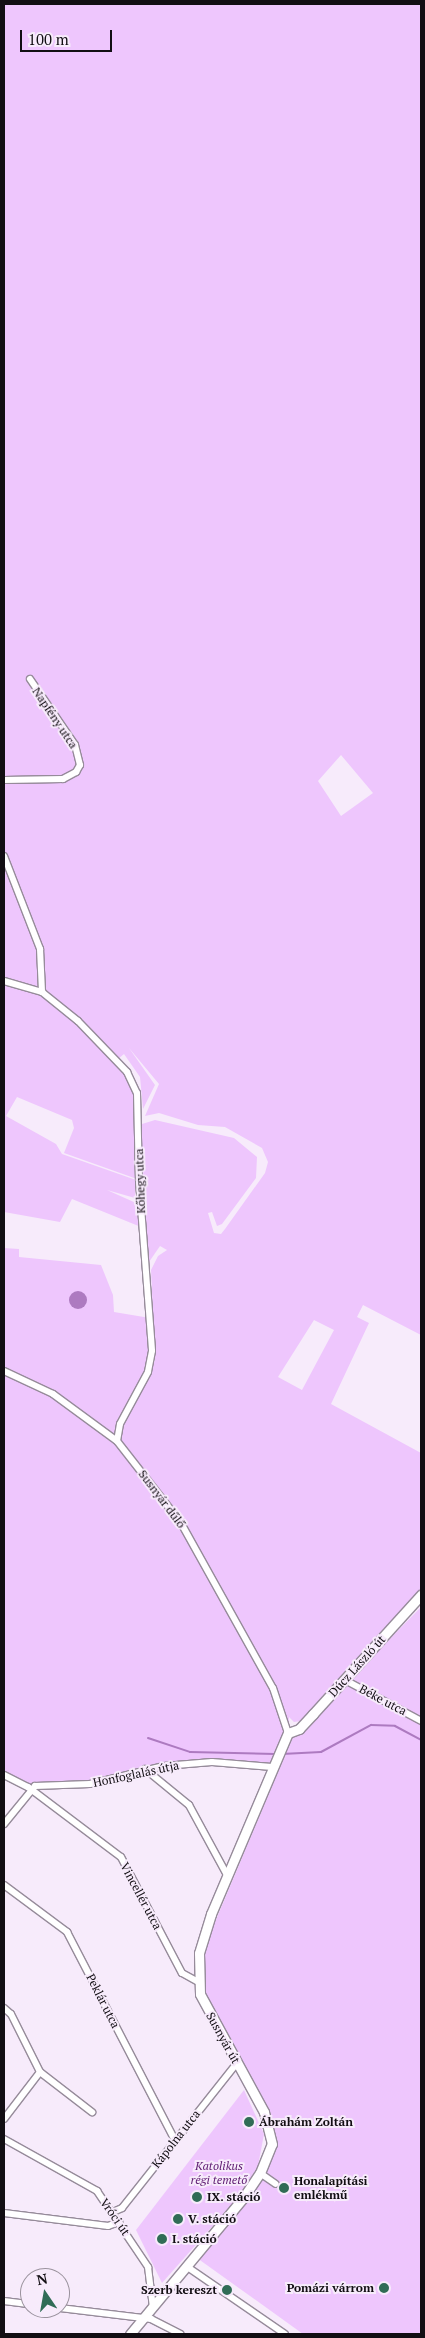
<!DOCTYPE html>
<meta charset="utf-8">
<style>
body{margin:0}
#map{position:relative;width:425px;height:2338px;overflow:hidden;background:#f7ebfb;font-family:"PT Serif",serif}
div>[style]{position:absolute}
.green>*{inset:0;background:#eec6fd}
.water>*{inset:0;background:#ad7ac0}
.round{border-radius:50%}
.stream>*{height:2px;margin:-1px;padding:0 1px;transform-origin:1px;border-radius:1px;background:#ad7ac0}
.roads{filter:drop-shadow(1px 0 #968b9a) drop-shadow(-1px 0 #968b9a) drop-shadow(0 1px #968b9a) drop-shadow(0 -1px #968b9a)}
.street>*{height:6px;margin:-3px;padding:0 3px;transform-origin:3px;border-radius:3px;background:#fff}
.secondary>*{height:9px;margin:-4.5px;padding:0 4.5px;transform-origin:4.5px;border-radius:4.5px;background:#fff}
.dots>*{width:14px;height:14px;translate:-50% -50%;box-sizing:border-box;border:2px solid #f7ebfb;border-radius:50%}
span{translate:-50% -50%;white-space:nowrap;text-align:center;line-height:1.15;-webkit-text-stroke:4px #f7ebfb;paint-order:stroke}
.street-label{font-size:12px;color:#120e13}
.poi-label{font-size:12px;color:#120e13;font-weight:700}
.left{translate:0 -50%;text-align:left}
.right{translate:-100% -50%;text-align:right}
.park-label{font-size:12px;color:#5e1c72;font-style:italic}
.frame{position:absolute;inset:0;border:5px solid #120e13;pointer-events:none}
.north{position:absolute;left:20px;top:2268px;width:50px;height:50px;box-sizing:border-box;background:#f7ebfb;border:1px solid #9b939e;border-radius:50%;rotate:348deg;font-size:14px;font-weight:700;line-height:20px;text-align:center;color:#120e13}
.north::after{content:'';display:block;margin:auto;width:18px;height:22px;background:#306c56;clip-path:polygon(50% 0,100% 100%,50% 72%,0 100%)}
.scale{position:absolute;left:20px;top:30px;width:92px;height:22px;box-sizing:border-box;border:2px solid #120e13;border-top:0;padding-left:6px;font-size:15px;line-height:18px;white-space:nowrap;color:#120e13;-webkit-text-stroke:4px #f7ebfb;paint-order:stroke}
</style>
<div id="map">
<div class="green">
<div style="clip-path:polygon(evenodd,4px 4px,421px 4px,421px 1335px,363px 1305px,357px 1317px,369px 1323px,331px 1404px,421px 1453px,421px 1590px,301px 1721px,294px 1722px,289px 1717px,288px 1739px,276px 1767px,212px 1762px,164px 1766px,106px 1780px,31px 1790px,4px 1775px,4px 1248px,19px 1249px,19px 1257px,101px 1265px,113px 1295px,114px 1312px,150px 1318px,151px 1351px,146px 1371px,155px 1361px,151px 1270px,158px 1256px,167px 1250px,160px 1246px,149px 1262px,142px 1188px,142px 1124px,155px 1120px,234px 1138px,257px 1157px,256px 1178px,222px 1224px,217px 1226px,212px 1212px,208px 1213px,214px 1233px,221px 1234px,225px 1229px,265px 1173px,268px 1162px,262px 1148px,225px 1127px,198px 1125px,159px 1113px,145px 1116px,159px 1084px,129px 1048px,155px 1085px,143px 1109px,140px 1077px,124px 1054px,118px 1059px,137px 1103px,137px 1179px,64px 1153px,74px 1128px,72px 1120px,17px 1097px,6px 1116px,56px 1144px,62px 1154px,136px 1180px,135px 1198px,107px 1190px,136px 1203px,141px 1227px,72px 1199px,60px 1222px,4px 1212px,4px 4px,341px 755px,373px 793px,341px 816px,318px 781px,341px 755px,4px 4px,314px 1320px,334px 1330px,302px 1390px,278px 1377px,314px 1320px)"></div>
<div style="clip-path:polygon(421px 1607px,421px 2334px,303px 2334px,197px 2258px,266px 2176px,276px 2143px,271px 2114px,204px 1992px,202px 1953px,292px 1739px)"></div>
<div style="clip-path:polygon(244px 2090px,264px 2134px,258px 2166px,241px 2194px,162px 2283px,136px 2230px)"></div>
</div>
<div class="water">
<div class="round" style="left:69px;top:1291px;width:18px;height:18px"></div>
</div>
<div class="stream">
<div style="left:148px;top:1738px;width:44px;rotate:18.4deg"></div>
<div style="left:190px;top:1752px;width:85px;rotate:1.3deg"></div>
<div style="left:282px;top:1754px;width:39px;rotate:-3deg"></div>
<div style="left:321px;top:1752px;width:57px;rotate:-28.4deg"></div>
<div style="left:371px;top:1725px;width:24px;rotate:2deg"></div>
<div style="left:395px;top:1726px;width:30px;rotate:28deg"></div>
</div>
<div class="roads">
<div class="street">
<div style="left:4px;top:780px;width:59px;rotate:-1deg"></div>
<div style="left:63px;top:779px;width:15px;rotate:-28deg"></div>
<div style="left:76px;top:772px;width:8px;rotate:-60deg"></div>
<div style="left:80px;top:765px;width:21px;rotate:-104deg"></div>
<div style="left:75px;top:745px;width:80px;rotate:-124.3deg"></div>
<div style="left:4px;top:856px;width:100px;rotate:68.8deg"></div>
<div style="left:40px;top:949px;width:43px;rotate:87.3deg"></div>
<div style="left:4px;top:981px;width:40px;rotate:16deg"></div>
<div style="left:42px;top:992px;width:46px;rotate:38.9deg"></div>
<div style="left:78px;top:1021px;width:71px;rotate:46.1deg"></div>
<div style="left:127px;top:1072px;width:23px;rotate:65deg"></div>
<div style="left:137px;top:1093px;width:88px;rotate:88.7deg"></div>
<div style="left:139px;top:1181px;width:170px;rotate:85.6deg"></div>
<div style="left:152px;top:1351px;width:21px;rotate:101deg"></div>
<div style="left:148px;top:1372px;width:59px;rotate:118.3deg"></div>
<div style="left:120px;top:1424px;width:17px;rotate:100deg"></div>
<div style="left:4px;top:1371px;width:54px;rotate:25.1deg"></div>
<div style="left:53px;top:1394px;width:79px;rotate:36.3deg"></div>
<div style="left:117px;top:1441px;width:104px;rotate:52deg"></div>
<div style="left:181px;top:1523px;width:189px;rotate:60.9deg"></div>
<div style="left:273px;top:1688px;width:47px;rotate:71.6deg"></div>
<div style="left:345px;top:1680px;width:86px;rotate:28.3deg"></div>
<div style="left:145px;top:1769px;width:57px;rotate:39.3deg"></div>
<div style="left:189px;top:1805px;width:80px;rotate:61.5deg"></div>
<div style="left:4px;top:1775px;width:27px;rotate:27deg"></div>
<div style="left:28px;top:1787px;width:116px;rotate:37deg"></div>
<div style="left:121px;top:1857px;width:131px;rotate:62.3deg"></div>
<div style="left:182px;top:1973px;width:18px;rotate:29deg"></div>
<div style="left:4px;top:1824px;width:49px;rotate:-50.8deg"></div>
<div style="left:35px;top:1786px;width:55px;rotate:-2.1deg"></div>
<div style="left:90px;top:1784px;width:76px;rotate:-13.7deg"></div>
<div style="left:164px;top:1766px;width:48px;rotate:-4.8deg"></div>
<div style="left:212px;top:1762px;width:60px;rotate:4.8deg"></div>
<div style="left:4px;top:1885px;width:79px;rotate:36.7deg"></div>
<div style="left:67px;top:1932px;width:234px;rotate:62.6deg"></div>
<div style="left:4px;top:2008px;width:9px;rotate:41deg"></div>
<div style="left:11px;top:2014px;width:65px;rotate:63.4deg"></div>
<div style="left:40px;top:2072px;width:59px;rotate:127.5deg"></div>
<div style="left:40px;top:2072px;width:66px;rotate:37.6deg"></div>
<div style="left:4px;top:2139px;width:107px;rotate:29.2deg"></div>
<div style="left:97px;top:2191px;width:92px;rotate:56.1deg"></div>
<div style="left:148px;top:2267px;width:38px;rotate:83deg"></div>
<div style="left:260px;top:2173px;width:19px;rotate:35deg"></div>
<div style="left:113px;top:2212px;width:10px;rotate:-24deg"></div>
<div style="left:122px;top:2208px;width:185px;rotate:-51.6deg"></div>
<div style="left:4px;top:2213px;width:105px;rotate:7.1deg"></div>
<div style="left:108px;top:2226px;width:12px;rotate:-20deg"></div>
<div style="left:186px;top:2266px;width:120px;rotate:34.5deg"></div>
<div style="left:4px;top:2301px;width:26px;rotate:7deg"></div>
<div style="left:60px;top:2308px;width:92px;rotate:6.9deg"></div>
<div style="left:151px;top:2319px;width:33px;rotate:27deg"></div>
</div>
<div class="secondary">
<div style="left:130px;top:2334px;width:177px;rotate:-50.3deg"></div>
<div style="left:243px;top:2198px;width:30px;rotate:-56deg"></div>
<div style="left:260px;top:2173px;width:31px;rotate:-68deg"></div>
<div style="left:272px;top:2144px;width:33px;rotate:-104deg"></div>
<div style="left:264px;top:2112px;width:134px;rotate:-118.5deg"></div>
<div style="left:200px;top:1994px;width:41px;rotate:-91.4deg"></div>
<div style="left:199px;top:1953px;width:41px;rotate:-72.9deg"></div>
<div style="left:211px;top:1914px;width:197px;rotate:-67deg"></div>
<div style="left:288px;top:1733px;width:12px;rotate:-20deg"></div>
<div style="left:299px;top:1729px;width:21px;rotate:-47deg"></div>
<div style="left:313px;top:1714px;width:161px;rotate:-47.8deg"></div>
</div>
</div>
<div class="dots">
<div style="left:249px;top:2122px;background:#306c56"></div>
<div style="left:284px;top:2188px;background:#306c56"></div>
<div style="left:197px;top:2197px;background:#306c56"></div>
<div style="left:178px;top:2219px;background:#306c56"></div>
<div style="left:162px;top:2239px;background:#306c56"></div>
<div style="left:384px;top:2288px;background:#306c56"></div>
<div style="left:227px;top:2290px;background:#306c56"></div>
</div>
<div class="street-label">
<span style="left:55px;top:718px;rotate:56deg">Napfény utca</span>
<span style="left:140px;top:1181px;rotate:-92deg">Kőhegy utca</span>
<span style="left:162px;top:1499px;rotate:53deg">Susnyár dűlő</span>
<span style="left:357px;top:1666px;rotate:-48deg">Dúcz László út</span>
<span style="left:383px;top:1700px;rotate:28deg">Béke utca</span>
<span style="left:136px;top:1774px;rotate:-12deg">Honfoglalás útja</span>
<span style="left:141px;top:1896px;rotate:62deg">Vincellér utca</span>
<span style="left:103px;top:2001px;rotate:63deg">Peklár utca</span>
<span style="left:223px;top:2038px;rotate:61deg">Susnyár út</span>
<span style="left:176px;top:2139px;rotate:-52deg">Kápolna utca</span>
<span style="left:115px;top:2217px;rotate:55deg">Vróci út</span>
</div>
<div class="poi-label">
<span class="left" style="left:259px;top:2122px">Ábrahám Zoltán</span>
<span class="left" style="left:294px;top:2188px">Honalapítási<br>emlékmű</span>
<span class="left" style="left:207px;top:2197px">IX. stáció</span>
<span class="left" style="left:188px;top:2219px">V. stáció</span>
<span class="left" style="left:172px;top:2239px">I. stáció</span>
<span class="right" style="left:374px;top:2288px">Pomázi várrom</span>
<span class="right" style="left:217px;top:2290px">Szerb kereszt</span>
</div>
<div class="park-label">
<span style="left:219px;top:2173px">Katolikus<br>régi temető</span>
</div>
<div class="frame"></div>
<div class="north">N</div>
<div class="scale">100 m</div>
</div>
